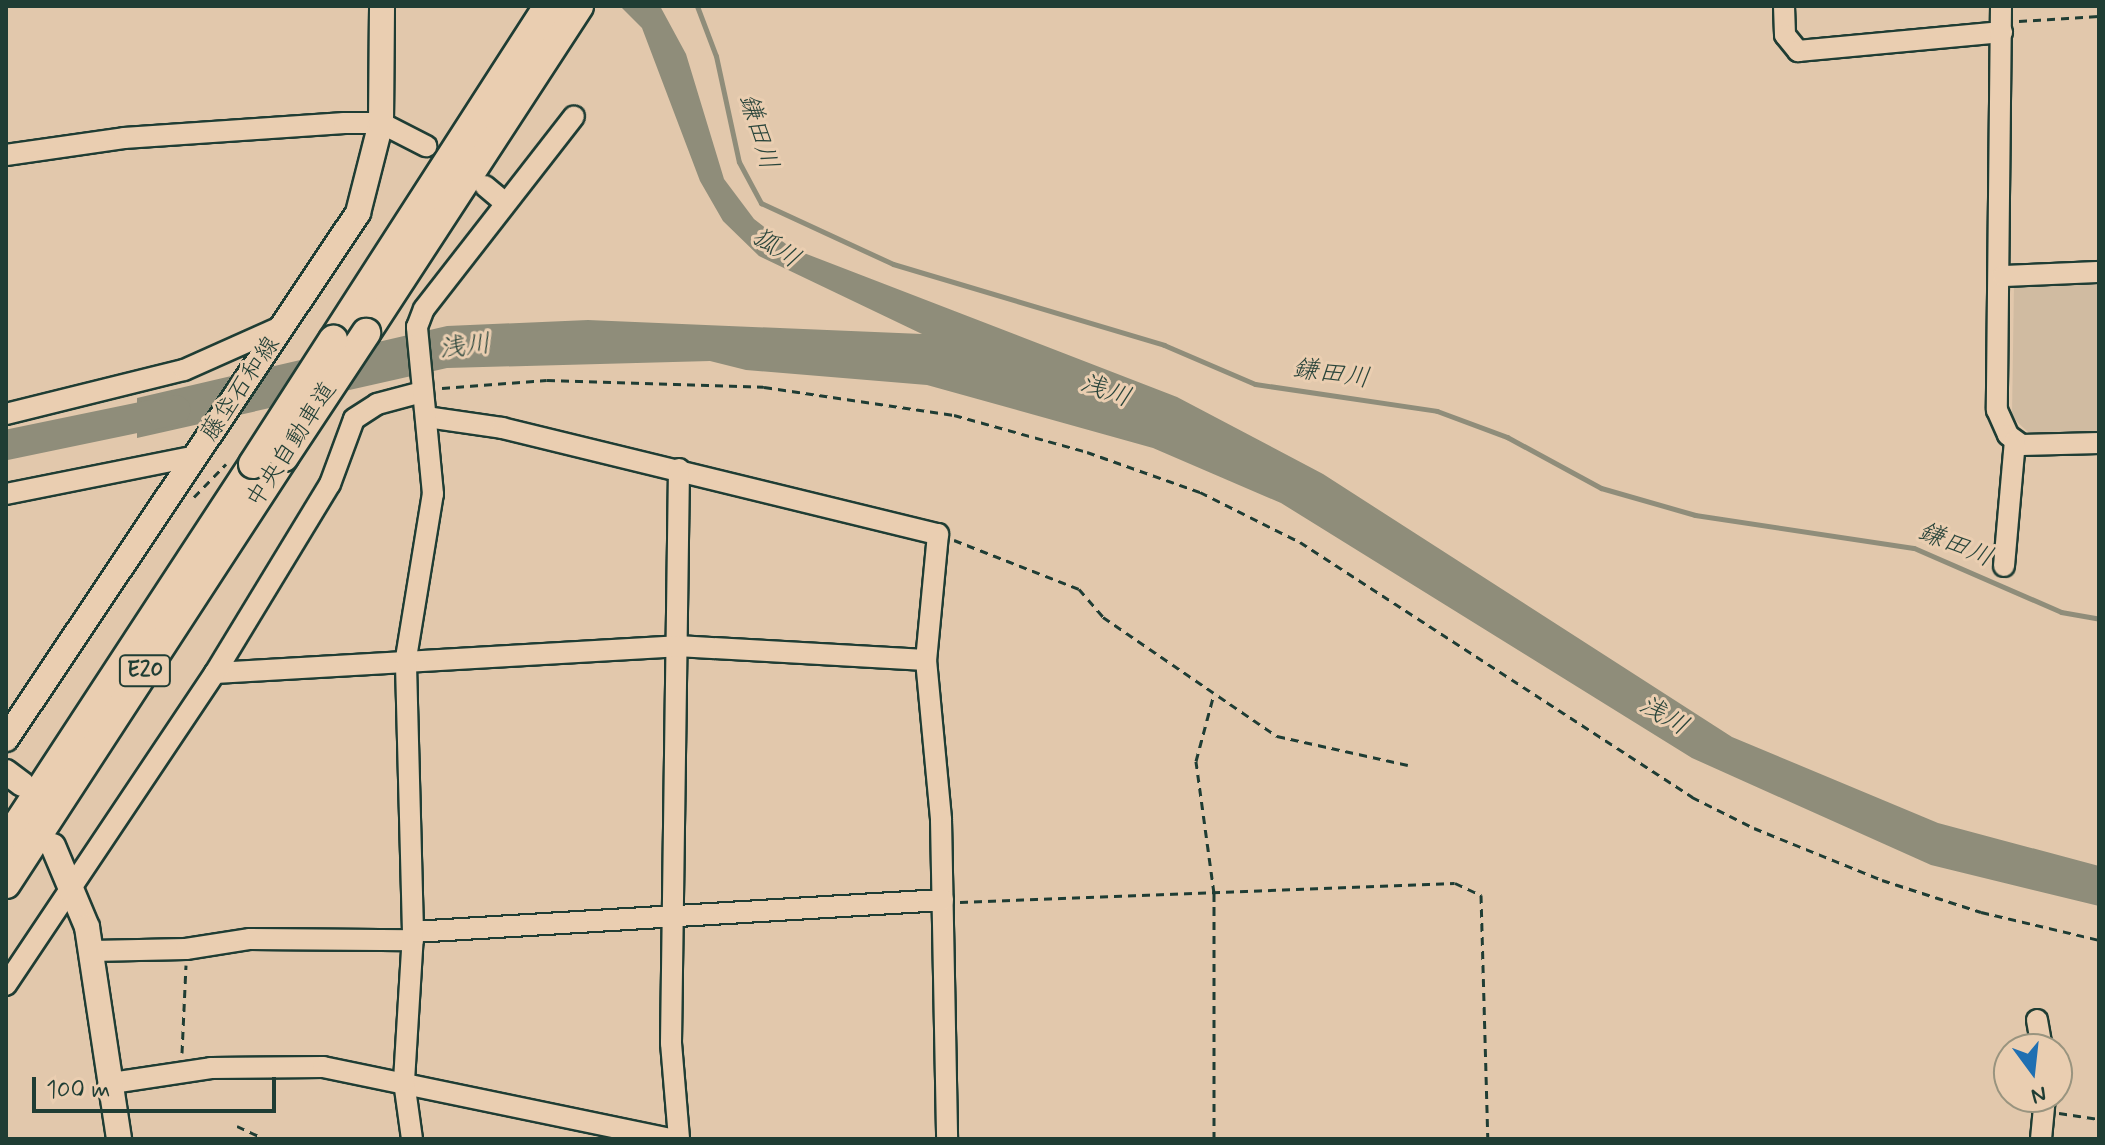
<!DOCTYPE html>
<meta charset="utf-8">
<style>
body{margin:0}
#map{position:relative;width:2105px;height:1145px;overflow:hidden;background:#e2c8ac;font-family:Mynerve,"Klee One",sans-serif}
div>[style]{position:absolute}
.built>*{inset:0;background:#d0bba1}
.water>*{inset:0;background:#8f8d7a}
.stream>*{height:5px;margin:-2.5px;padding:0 2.5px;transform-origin:2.5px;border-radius:2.5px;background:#8f8d7a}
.river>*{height:30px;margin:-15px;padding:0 15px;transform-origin:15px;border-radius:15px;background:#8f8d7a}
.path>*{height:3px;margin-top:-1.5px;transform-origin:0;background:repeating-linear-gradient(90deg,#1f3d34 0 8px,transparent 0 14px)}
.roads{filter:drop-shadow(2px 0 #1f3d34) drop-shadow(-2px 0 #1f3d34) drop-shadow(0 2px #1f3d34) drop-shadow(0 -2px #1f3d34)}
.minor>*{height:20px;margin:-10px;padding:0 10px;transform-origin:10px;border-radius:10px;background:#eaceb1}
.major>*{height:24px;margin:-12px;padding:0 12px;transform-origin:12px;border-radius:12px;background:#eaceb1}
.highway>*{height:28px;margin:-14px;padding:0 14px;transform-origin:14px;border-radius:14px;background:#eaceb1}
.bridges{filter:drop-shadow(2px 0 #1f3d34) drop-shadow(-2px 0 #1f3d34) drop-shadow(0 2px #1f3d34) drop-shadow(0 -2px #1f3d34)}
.highway-bridge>*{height:28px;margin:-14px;padding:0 14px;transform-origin:14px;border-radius:14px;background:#eaceb1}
span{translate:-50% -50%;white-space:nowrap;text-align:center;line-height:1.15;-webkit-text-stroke:6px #eaceb1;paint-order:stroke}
.shield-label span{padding:2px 6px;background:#eaceb1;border:2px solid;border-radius:6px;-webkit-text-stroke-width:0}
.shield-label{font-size:22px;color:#1f3d34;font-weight:700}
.street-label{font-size:24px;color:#1f3d34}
.water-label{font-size:26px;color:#2a453b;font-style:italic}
.frame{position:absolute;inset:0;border:8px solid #1f3d34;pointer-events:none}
.north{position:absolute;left:1993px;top:1033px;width:80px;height:80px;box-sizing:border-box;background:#eaceb1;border:2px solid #99947f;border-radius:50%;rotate:165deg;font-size:22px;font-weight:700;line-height:32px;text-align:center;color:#1f3d34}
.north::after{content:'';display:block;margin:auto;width:28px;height:36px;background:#1f6fb2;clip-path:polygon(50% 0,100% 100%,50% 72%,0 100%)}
.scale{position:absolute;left:32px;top:1077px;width:244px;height:36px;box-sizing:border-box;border:4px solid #1f3d34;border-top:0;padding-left:10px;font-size:24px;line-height:28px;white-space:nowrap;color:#1f3d34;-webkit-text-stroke:6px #eaceb1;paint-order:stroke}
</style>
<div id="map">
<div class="built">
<div style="clip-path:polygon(2099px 279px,2099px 431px,2030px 434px,2012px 417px,2014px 283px)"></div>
</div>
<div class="water">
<div style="clip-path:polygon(620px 6px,660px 6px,686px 54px,724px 179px,754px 219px,791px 248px,1177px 397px,1323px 474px,1732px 737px,1938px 823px,2099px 866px,2099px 906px,1931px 865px,1692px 758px,1281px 503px,1153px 448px,927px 385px,746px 370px,710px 361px,447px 368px,137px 438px,137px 398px,447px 326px,588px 320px,922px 334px,759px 256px,723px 221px,700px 181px,642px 28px)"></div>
</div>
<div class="stream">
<div style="left:697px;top:6px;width:53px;rotate:69.2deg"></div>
<div style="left:716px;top:56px;width:108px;rotate:77.8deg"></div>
<div style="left:739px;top:162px;width:47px;rotate:61.8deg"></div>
<div style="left:761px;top:203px;width:145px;rotate:24.8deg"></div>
<div style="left:893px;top:264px;width:283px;rotate:16.6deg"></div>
<div style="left:1164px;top:345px;width:99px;rotate:23.2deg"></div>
<div style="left:1255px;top:384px;width:184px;rotate:8.4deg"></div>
<div style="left:1437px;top:411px;width:75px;rotate:20.4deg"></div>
<div style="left:1507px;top:437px;width:107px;rotate:28.5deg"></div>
<div style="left:1601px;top:488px;width:98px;rotate:16deg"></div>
<div style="left:1695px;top:515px;width:221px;rotate:8.6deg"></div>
<div style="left:1914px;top:548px;width:160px;rotate:23.5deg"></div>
<div style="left:2061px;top:612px;width:39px;rotate:10deg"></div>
<div style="left:2056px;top:264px;width:43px;rotate:-2.7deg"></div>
</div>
<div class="river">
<div style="left:6px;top:445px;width:173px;rotate:-11.7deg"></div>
</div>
<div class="path">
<div style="left:2019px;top:21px;width:80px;rotate:-3.6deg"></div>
<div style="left:442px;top:388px;width:105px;rotate:-4.4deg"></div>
<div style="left:547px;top:380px;width:217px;rotate:1.8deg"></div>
<div style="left:764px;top:387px;width:192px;rotate:8.4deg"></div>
<div style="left:954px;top:415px;width:138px;rotate:15.5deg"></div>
<div style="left:1087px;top:452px;width:120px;rotate:19.5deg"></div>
<div style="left:1200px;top:492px;width:112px;rotate:26.6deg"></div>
<div style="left:1300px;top:542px;width:468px;rotate:33deg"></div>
<div style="left:1692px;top:797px;width:69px;rotate:26.6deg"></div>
<div style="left:1754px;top:828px;width:138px;rotate:22.1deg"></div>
<div style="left:1882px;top:880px;width:104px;rotate:17.9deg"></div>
<div style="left:1981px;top:912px;width:121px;rotate:13.3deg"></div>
<div style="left:194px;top:497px;width:46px;rotate:-45.9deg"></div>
<div style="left:954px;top:540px;width:134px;rotate:21.4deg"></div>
<div style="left:1079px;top:589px;width:37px;rotate:49deg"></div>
<div style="left:1103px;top:617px;width:211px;rotate:34.4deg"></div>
<div style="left:1277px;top:736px;width:134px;rotate:12.5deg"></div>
<div style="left:960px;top:902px;width:495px;rotate:-2.2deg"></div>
<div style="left:1455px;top:883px;width:29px;rotate:25deg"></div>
<div style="left:1481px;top:895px;width:244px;rotate:88.4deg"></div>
<div style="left:182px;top:1053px;width:88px;rotate:-87.4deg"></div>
<div style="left:2059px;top:1113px;width:40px;rotate:8.5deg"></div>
<div style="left:237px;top:1126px;width:31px;rotate:25deg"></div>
<div style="left:1214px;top:1139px;width:246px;rotate:-90deg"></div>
<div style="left:1214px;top:893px;width:133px;rotate:-97.8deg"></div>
<div style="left:1196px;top:761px;width:69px;rotate:-75deg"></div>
</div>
<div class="roads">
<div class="minor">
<div style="left:1784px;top:6px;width:29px;rotate:88deg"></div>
<div style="left:1785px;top:35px;width:21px;rotate:51deg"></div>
<div style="left:1798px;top:51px;width:205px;rotate:-5.3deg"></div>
<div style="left:2001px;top:6px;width:404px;rotate:90.6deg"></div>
<div style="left:1997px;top:410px;width:27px;rotate:66deg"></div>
<div style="left:2008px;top:435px;width:17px;rotate:36deg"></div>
<div style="left:2022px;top:445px;width:77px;rotate:-1.5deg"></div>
<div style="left:6px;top:155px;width:119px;rotate:-8.2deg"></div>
<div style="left:124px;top:138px;width:221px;rotate:-3.9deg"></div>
<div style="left:344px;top:123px;width:37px"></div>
<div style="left:381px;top:123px;width:51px;rotate:27.1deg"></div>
<div style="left:485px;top:186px;width:25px;rotate:40deg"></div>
<div style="left:2003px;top:276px;width:96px;rotate:-2.4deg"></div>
<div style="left:6px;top:414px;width:183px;rotate:-13.9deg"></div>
<div style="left:184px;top:370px;width:108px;rotate:-24deg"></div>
<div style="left:427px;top:417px;width:76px;rotate:8.3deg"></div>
<div style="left:502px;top:428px;width:449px;rotate:13.7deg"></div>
<div style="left:938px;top:534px;width:127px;rotate:95.4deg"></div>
<div style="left:926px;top:660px;width:161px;rotate:84.6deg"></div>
<div style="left:941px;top:820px;width:319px;rotate:88.9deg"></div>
<div style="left:679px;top:469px;width:574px;rotate:90.8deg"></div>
<div style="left:671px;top:1043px;width:96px;rotate:85.2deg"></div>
<div style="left:6px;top:494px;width:194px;rotate:-11.3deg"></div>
<div style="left:2004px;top:566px;width:125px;rotate:-85deg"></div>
<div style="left:215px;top:673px;width:463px;rotate:-3.3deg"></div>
<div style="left:677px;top:646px;width:249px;rotate:3.2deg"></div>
<div style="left:413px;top:932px;width:531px;rotate:-3.46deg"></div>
<div style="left:92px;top:951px;width:94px;rotate:-1.2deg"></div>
<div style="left:186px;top:949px;width:65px;rotate:-8.9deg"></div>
<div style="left:250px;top:939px;width:163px;rotate:0.4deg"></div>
<div style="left:6px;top:985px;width:376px;rotate:-56.2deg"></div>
<div style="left:215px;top:673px;width:221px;rotate:-58.7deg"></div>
<div style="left:330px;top:484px;width:69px;rotate:-69.7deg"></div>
<div style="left:354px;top:419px;width:27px;rotate:-33deg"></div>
<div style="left:377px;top:404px;width:47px;rotate:-14.9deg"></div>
<div style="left:2037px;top:1020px;width:29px;rotate:80deg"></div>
<div style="left:112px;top:1083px;width:100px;rotate:-8.6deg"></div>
<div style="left:211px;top:1068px;width:112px;rotate:-0.5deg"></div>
<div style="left:323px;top:1067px;width:356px;rotate:11.7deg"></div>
<div style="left:412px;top:1139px;width:59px;rotate:-97.9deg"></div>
<div style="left:404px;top:1081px;width:149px;rotate:-86.5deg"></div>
<div style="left:413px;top:932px;width:274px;rotate:-91.5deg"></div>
<div style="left:406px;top:658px;width:166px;rotate:-80.7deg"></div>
<div style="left:433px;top:494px;width:168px;rotate:-95.5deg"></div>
<div style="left:417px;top:327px;width:19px;rotate:-69deg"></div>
<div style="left:424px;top:309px;width:244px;rotate:-52.1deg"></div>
<div style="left:2041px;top:1139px;width:42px;rotate:-84.6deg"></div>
</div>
<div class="major">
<div style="left:6px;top:739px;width:633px;rotate:-56.21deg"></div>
<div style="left:358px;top:213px;width:93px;rotate:-75.7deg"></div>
<div style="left:381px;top:123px;width:117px;rotate:-89.5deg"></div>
<div style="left:6px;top:772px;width:20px;rotate:37deg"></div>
<div style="left:53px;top:846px;width:88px;rotate:67.2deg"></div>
<div style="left:87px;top:927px;width:214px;rotate:81.4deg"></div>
</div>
<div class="highway">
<div style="left:366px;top:333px;width:390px;rotate:-56.9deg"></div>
<div style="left:333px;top:340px;width:397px;rotate:-57.2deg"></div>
<div style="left:6px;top:842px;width:452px;rotate:-56.8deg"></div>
<div style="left:6px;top:884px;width:510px;rotate:-56.93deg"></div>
</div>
</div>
<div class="bridges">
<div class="highway-bridge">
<div style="left:284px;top:457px;width:149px;rotate:-56.5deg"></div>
<div style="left:253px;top:464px;width:148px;rotate:-57.2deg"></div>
</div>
</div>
<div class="shield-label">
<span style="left:145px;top:671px">E20</span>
</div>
<div class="street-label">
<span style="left:241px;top:389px;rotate:-56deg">藤垈石和線</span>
<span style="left:292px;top:445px;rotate:-57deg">中央自動車道</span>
</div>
<div class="water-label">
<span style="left:757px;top:132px;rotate:73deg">鎌田川</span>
<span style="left:775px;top:249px;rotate:33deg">狐川</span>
<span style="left:465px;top:348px;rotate:-7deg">浅川</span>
<span style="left:1331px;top:375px;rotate:8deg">鎌田川</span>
<span style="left:1105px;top:392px;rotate:19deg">浅川</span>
<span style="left:1955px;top:546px;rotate:22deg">鎌田川</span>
<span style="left:1663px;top:717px;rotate:30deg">浅川</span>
</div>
<div class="frame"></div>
<div class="north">N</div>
<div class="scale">100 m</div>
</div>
